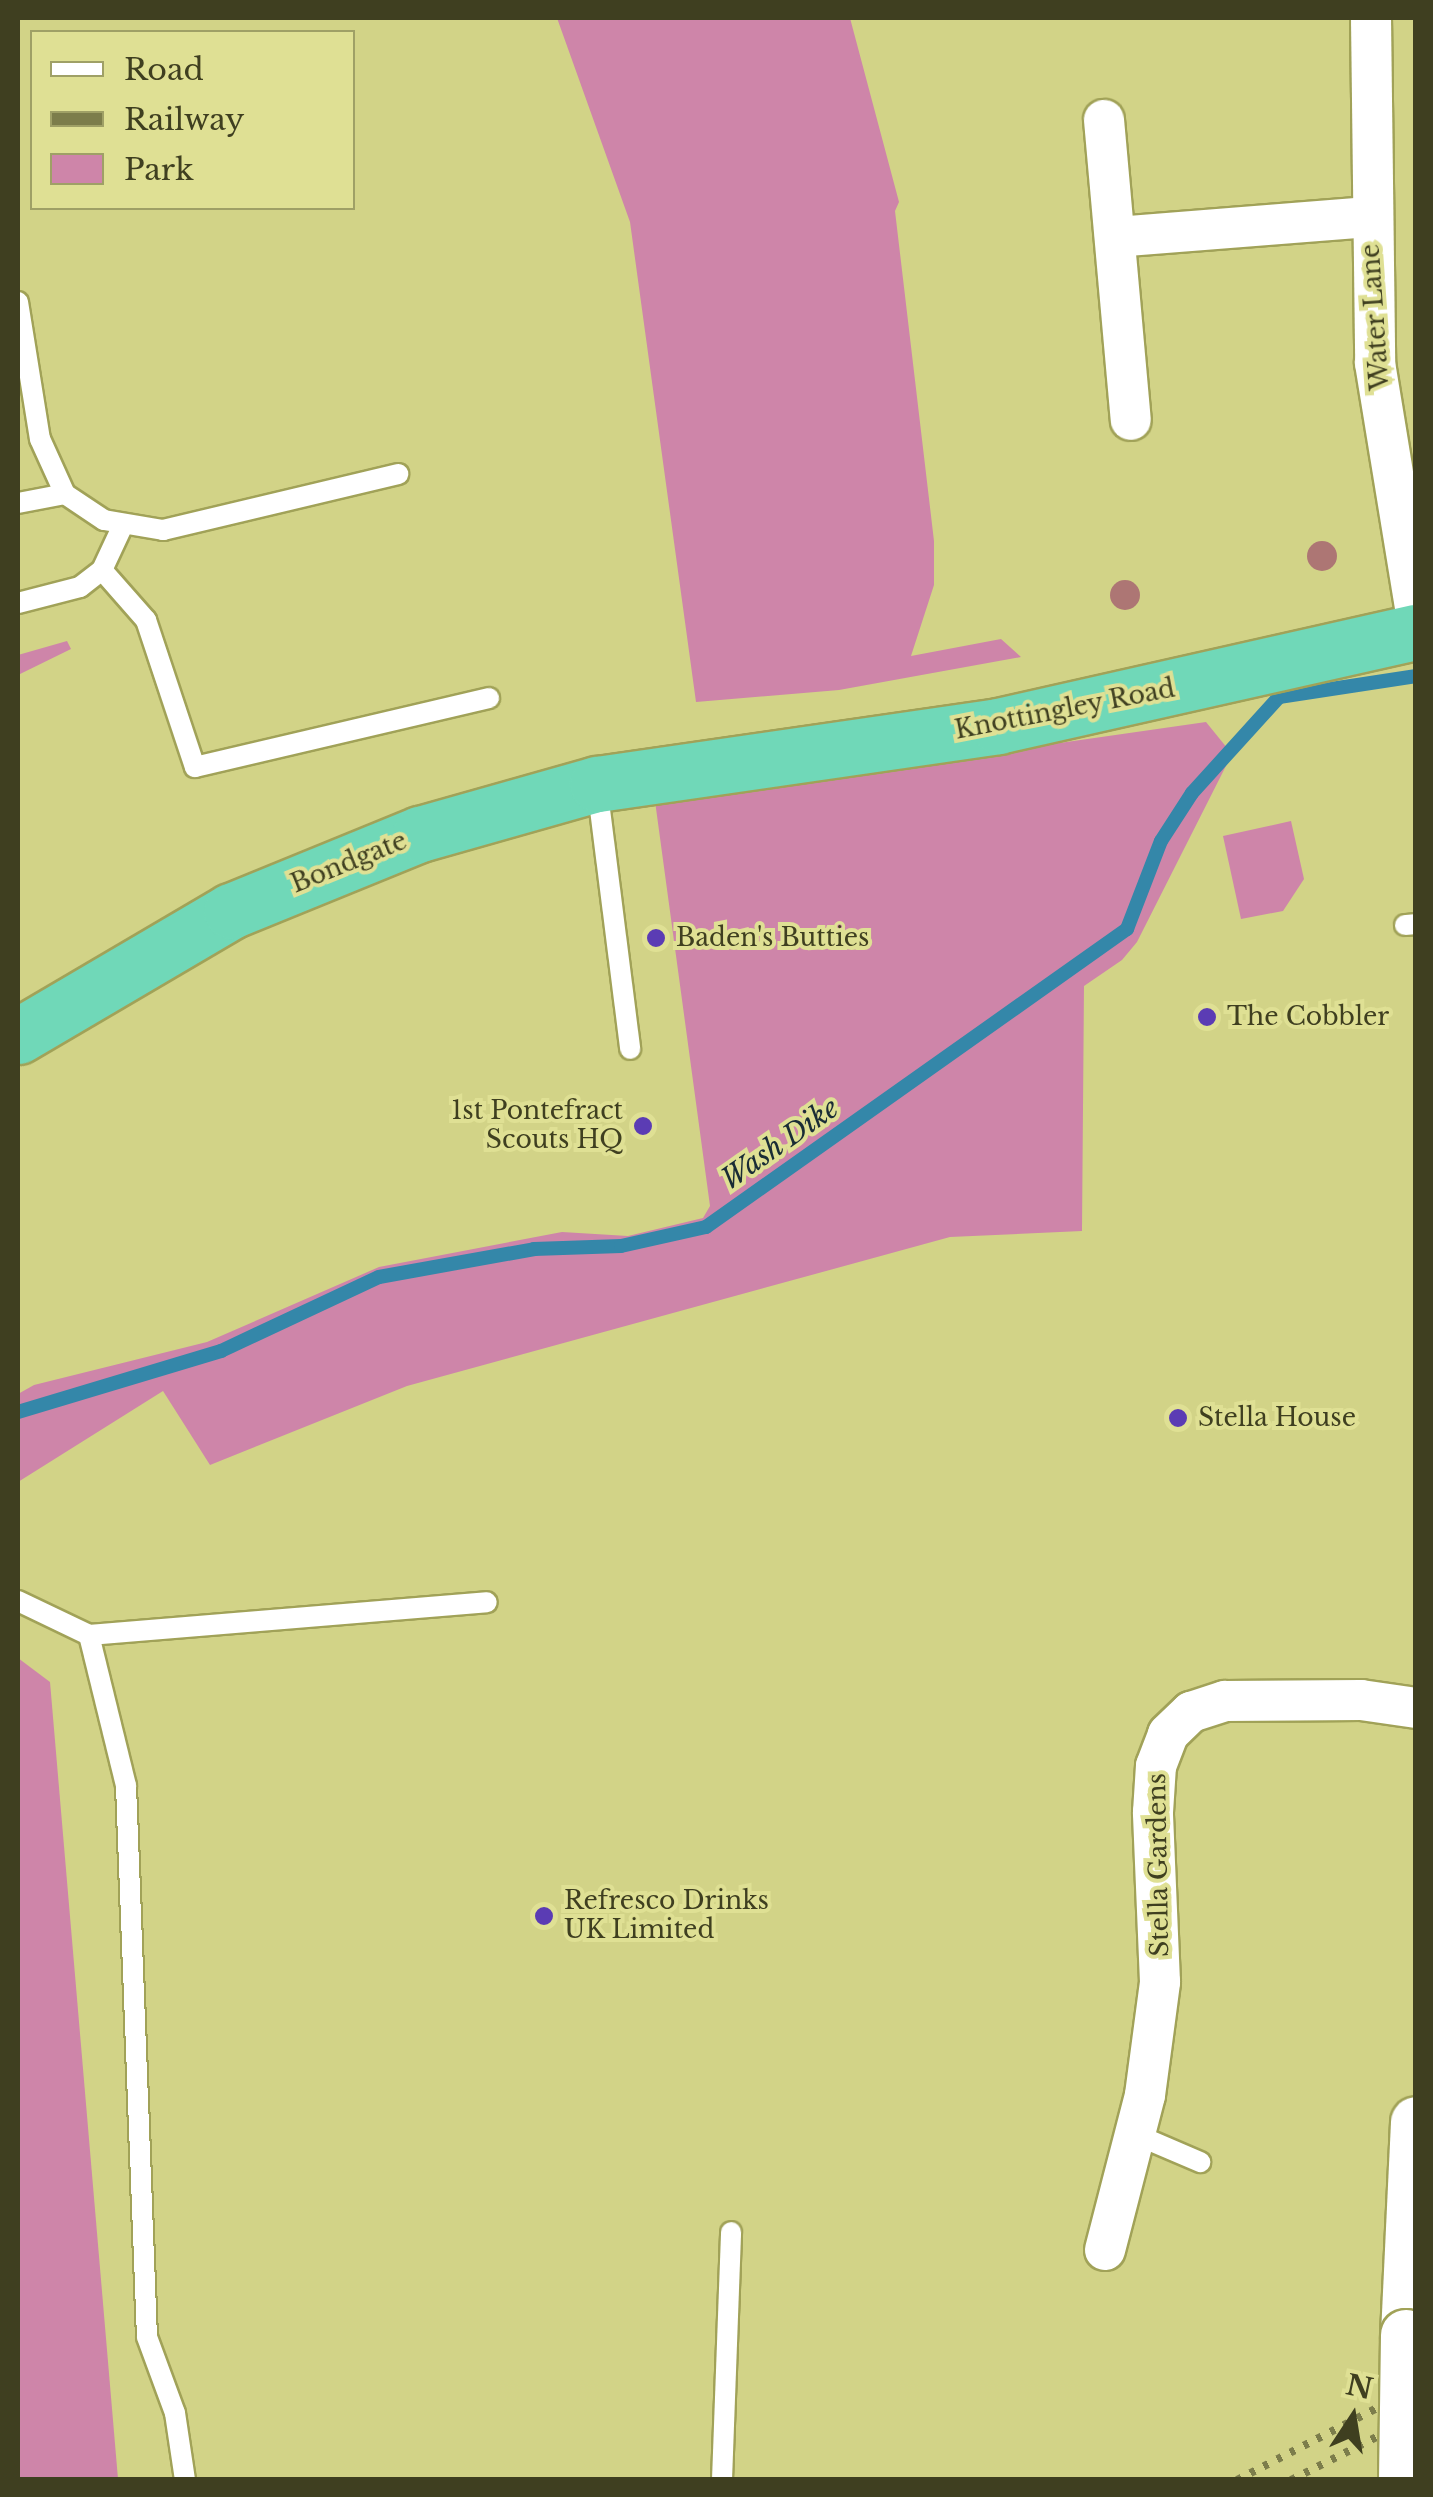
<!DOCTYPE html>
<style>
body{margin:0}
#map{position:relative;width:1433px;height:2497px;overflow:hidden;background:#d2d387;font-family:"Libre Baskerville",serif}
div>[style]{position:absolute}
.green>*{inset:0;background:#ce85a9}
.stream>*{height:14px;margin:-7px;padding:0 7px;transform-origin:7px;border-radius:7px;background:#3487a9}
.roads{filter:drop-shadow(2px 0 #a1a258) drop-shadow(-2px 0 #a1a258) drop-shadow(0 2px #a1a258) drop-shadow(0 -2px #a1a258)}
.service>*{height:20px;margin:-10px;padding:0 10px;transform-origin:10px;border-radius:10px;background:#fff}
.minor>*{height:40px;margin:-20px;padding:0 20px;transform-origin:20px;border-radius:20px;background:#fff}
.tertiary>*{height:50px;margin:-25px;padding:0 25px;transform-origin:25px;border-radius:25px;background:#fff}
.trunk>*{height:55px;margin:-27.5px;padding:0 27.5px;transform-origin:27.5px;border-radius:27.5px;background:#70d8b8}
.rail>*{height:8px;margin-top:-4px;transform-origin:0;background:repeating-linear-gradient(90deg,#7c7d4b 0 5px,transparent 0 15px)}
.bridges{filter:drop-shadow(2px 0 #a1a258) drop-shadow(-2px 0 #a1a258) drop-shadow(0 2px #a1a258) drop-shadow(0 -2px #a1a258)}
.tertiary-bridge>*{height:50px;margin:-25px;padding:0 25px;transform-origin:25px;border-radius:25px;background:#fff}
.trees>*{width:30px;height:30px;margin:-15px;border-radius:50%;background:#ad7674}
.dots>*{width:28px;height:28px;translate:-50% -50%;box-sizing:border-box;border:5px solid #dfe094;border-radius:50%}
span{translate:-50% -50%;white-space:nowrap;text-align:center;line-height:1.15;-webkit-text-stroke:8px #dfe094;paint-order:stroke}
.street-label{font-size:25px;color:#3f3f20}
.poi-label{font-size:25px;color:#3f3f20}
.left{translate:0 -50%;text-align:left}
.right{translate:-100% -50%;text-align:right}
.water-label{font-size:28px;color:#192c35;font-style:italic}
.frame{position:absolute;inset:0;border:20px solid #3f3f20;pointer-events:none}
.legend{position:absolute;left:30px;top:30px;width:325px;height:180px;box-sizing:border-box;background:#dfe094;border:2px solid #9fa066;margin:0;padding:12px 18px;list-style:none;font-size:30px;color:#3f3f20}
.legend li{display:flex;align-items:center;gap:20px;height:50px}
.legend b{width:50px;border:2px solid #9fa066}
.north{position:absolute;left:1303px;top:2367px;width:100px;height:100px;-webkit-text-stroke:8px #dfe094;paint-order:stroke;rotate:12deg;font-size:28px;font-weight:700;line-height:40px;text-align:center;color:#3f3f20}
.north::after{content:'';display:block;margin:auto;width:35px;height:45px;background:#3f3f20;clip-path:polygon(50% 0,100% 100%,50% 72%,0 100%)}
</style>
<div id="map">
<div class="green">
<div style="clip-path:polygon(557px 18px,850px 18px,899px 202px,895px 211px,934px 541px,934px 585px,911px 656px,1001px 639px,1021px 657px,839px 690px,696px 702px,630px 222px)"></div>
<div style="clip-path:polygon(67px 641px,71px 649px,18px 675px,18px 655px)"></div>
<div style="clip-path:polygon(1206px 722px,1232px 754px,1137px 942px,1122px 960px,1084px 986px,1082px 1231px,950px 1237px,407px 1386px,210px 1465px,163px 1391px,18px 1482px,18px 1394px,34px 1385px,207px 1342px,379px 1267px,562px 1232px,628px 1236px,703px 1218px,710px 1206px,655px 801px)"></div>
<div style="clip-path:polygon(1291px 821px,1304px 879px,1283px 911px,1241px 919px,1223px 836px)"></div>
<div style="clip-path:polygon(18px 1658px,50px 1682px,118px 2479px,18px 2479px)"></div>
</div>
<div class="stream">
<div style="left:18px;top:1412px;width:212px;rotate:-16.7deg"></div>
<div style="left:221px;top:1351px;width:174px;rotate:-25.1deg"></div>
<div style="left:379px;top:1277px;width:158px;rotate:-10.2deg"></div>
<div style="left:534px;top:1249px;width:87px;rotate:-2deg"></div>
<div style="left:621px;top:1246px;width:87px;rotate:-12.6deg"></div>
<div style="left:706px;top:1227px;width:516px;rotate:-35.29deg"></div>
<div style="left:1127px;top:929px;width:94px;rotate:-68.9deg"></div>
<div style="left:1161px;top:841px;width:57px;rotate:-57.1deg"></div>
<div style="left:1192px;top:793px;width:130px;rotate:-47.8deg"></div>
<div style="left:1279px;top:697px;width:139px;rotate:-8.7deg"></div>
</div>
<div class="roads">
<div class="service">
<div style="left:18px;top:302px;width:139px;rotate:80.9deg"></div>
<div style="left:40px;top:439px;width:60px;rotate:65.6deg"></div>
<div style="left:65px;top:494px;width:47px;rotate:33.7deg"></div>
<div style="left:104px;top:520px;width:60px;rotate:9.6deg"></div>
<div style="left:163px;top:530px;width:242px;rotate:-13.4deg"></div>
<div style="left:18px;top:503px;width:48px;rotate:-10.8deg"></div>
<div style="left:102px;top:570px;width:67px;rotate:48.7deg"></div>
<div style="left:146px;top:620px;width:155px;rotate:71.6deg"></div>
<div style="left:195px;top:767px;width:302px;rotate:-13.2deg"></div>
<div style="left:18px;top:603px;width:64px;rotate:-14.5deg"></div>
<div style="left:80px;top:587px;width:28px;rotate:-38deg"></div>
<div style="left:102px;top:570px;width:50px;rotate:-65deg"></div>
<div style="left:597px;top:786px;width:265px;rotate:82.8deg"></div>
<div style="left:1405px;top:925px;width:11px;rotate:-5deg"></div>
<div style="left:18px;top:1601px;width:79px;rotate:25.6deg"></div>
<div style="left:89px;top:1635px;width:399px;rotate:-4.7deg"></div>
<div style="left:89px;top:1635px;width:155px;rotate:76.2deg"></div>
<div style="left:126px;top:1786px;width:551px;rotate:87.82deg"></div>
<div style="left:147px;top:2337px;width:81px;rotate:69.8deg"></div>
<div style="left:175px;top:2413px;width:68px;rotate:81.5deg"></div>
<div style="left:1137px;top:2135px;width:69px;rotate:23.2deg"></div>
<div style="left:722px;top:2480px;width:248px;rotate:-87.9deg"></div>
</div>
<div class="minor">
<div style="left:1371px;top:18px;width:345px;rotate:89.3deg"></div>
<div style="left:1375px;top:363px;width:253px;rotate:80.7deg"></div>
<div style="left:1104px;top:120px;width:301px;rotate:84.9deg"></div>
<div style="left:1115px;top:237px;width:257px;rotate:-4.5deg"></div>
<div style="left:1105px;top:2250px;width:160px;rotate:-75.5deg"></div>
<div style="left:1145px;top:2095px;width:114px;rotate:-82.4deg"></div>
<div style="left:1160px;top:1982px;width:170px;rotate:-92.4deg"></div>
<div style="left:1153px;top:1812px;width:46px;rotate:-86.3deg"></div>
<div style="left:1156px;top:1766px;width:34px;rotate:-69deg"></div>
<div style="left:1168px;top:1734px;width:32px;rotate:-44deg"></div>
<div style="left:1191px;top:1712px;width:36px;rotate:-18deg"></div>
<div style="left:1225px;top:1701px;width:136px;rotate:-0.4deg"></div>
<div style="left:1361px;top:1700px;width:56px;rotate:8.3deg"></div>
</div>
<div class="tertiary">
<div style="left:1406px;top:2335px;width:213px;rotate:-87.3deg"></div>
</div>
<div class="trunk">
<div style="left:18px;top:1036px;width:247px;rotate:-30.4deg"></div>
<div style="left:231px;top:911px;width:204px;rotate:-22.2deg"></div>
<div style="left:420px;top:834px;width:184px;rotate:-15.8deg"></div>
<div style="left:597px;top:784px;width:405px;rotate:-8.2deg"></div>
<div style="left:998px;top:726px;width:428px;rotate:-12.7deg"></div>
</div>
</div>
<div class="rail">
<div style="left:1237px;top:2480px;width:201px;rotate:-27.2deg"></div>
<div style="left:1291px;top:2480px;width:140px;rotate:-26.7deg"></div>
</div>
<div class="bridges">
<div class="tertiary-bridge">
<div style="left:1404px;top:2480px;width:145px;rotate:-89.2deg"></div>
</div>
</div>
<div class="trees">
<div style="left:1322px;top:556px"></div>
<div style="left:1125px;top:595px"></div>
</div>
<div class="dots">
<div style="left:656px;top:938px;background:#5b3cb4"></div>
<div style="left:1207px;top:1017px;background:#5b3cb4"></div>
<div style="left:643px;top:1126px;background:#5b3cb4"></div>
<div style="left:1178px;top:1418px;background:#5b3cb4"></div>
<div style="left:544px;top:1916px;background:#5b3cb4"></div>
</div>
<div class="street-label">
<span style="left:1376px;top:317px;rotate:-94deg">Water Lane</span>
<span style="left:1065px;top:710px;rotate:-11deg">Knottingley Road</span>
<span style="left:349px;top:863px;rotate:-22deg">Bondgate</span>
<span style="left:1159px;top:1865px;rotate:-91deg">Stella Gardens</span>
</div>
<div class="poi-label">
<span class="left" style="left:676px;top:938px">Baden's Butties</span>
<span class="left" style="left:1227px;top:1017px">The Cobbler</span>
<span class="right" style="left:623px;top:1126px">1st Pontefract<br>Scouts HQ</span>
<span class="left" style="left:1198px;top:1418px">Stella House</span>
<span class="left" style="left:564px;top:1916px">Refresco Drinks<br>UK Limited</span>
</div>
<div class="water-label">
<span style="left:780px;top:1144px;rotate:-35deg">Wash Dike</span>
</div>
<div class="frame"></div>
<ul class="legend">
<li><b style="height:12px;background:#fff"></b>Road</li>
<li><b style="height:12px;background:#7c7d4b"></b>Railway</li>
<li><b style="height:28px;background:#ce85a9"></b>Park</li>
</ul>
<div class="north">N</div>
</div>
